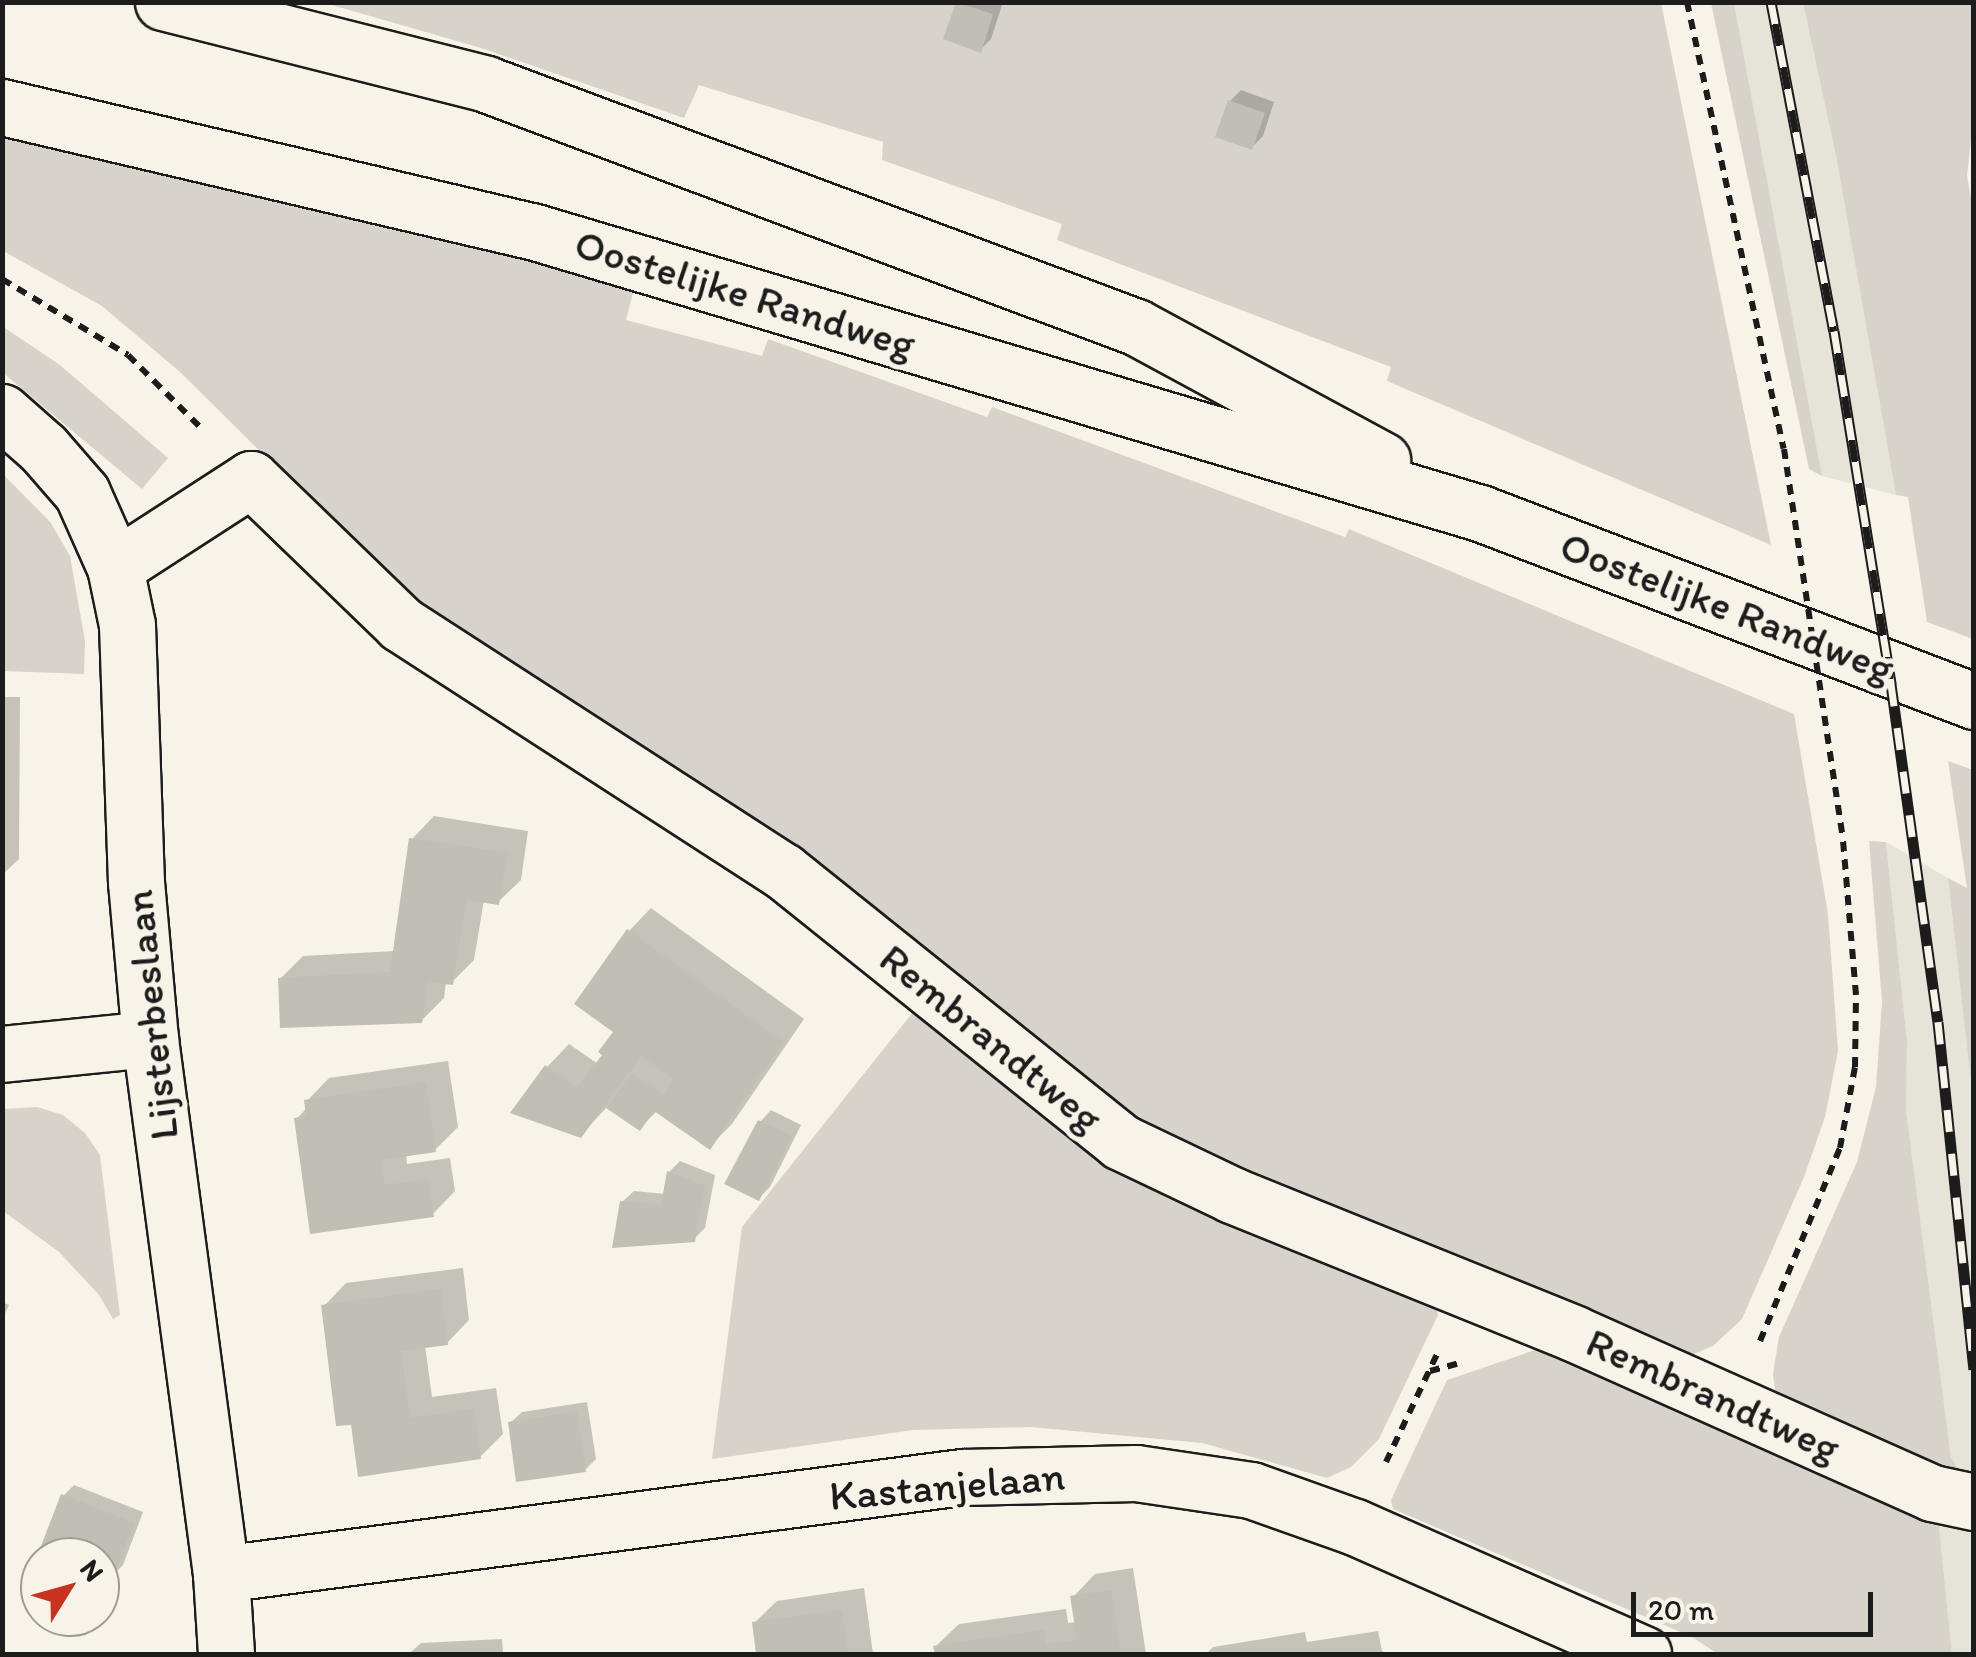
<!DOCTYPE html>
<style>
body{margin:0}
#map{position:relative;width:1976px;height:1657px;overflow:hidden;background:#f7f3e8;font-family:Itim,sans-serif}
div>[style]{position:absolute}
.built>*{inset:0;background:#e6e3d9}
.green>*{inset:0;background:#d7d3cb}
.shadow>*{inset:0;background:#0003}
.building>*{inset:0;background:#c0beb5}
.path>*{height:6px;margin-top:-3px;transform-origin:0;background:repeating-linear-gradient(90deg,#1c1c1c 0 10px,transparent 0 18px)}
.roads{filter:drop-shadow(2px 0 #1c1c1c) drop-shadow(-2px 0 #1c1c1c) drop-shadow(0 2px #1c1c1c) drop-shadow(0 -2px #1c1c1c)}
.minor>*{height:55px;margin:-27.5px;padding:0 27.5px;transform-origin:27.5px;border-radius:27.5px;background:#f7f3e8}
.tertiary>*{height:55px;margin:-27.5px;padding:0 27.5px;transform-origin:27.5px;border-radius:27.5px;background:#f7f3e8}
.primary>*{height:55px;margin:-27.5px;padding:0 27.5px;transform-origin:27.5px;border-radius:27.5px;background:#f7f3e8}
.rail>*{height:11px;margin-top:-5.5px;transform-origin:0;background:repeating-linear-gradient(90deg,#f7f3e8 0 22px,#1c1c1c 0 44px);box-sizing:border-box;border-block:2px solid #1c1c1c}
.path-bridge>*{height:6px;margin-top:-3px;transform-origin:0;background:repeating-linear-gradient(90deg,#1c1c1c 0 10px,transparent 0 18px)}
span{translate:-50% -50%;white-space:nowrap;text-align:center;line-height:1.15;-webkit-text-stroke:10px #f7f3e8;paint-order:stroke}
.street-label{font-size:42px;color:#1c1c1c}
.frame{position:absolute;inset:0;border:5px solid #1c1c1c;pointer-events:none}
.north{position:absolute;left:20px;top:1537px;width:100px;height:100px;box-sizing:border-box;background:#f7f3e8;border:2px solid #9f9d96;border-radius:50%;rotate:53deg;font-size:28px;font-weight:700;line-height:40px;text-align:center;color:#1c1c1c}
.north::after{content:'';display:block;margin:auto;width:35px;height:45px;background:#c8321e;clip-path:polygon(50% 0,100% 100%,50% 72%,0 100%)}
.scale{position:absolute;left:1631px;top:1592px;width:242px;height:45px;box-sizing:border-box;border:5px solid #1c1c1c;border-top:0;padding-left:12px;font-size:30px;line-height:35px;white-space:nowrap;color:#1c1c1c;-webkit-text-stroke:8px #f7f3e8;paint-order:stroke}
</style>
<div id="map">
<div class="built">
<div style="clip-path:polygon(1734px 3px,1803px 3px,1836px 156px,1896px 495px,1822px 476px)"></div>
<div style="clip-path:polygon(1886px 842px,1948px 878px,1974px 1099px,1973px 1483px,1965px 1481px,1951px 1457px,1906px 1110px,1907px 1040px)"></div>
<div style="clip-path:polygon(1938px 1516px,1973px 1525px,1973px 1654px,1952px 1654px)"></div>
</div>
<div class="green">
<div style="clip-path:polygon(325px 3px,1661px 3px,1771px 545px,1387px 381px,1391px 367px,1057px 240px,1062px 224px,882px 160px,883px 142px,699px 85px,684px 118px,481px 48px)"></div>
<div style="clip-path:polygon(1711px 3px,1734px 3px,1822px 476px,1809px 469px)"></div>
<div style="clip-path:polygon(1803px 3px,1973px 3px,1974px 113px,1967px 176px,1974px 214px,1973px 639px,1927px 622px,1908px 497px,1896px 495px,1836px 156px)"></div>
<div style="clip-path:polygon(2px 131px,374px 214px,634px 289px,626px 320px,762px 356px,768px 339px,987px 417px,992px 407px,1345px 537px,1349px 529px,1794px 714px,1828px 914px,1838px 1051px,1825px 1117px,1804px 1177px,1742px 1319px,1713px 1346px,1682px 1359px,1163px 1137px,1041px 1051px,808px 861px,400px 590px,180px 372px,102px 306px,3px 251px)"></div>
<div style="clip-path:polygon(2px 326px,60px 365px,168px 458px,142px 489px,3px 373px)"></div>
<div style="clip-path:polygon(2px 473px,51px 523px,70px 556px,85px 641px,84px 674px,3px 671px)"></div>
<div style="clip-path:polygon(1948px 761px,1973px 770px,1973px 1099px,1948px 878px,1967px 888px)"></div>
<div style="clip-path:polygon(1869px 841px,1886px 842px,1907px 1040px,1906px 1110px,1951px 1457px,1965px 1481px,1776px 1396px,1773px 1374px,1779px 1337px,1857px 1162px,1876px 1087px,1882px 1002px)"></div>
<div style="clip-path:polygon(913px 1012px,1080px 1144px,1436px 1302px,1438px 1315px,1379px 1439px,1351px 1467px,1327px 1478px,1202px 1443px,1031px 1427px,913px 1430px,712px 1459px,742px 1227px)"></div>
<div style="clip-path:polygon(37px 1107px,63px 1115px,85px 1133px,100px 1155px,120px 1315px,113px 1319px,99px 1295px,59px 1252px,3px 1211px,3px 1109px)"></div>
<div style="clip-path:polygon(1547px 1346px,1938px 1516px,1952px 1654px,1718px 1654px,1692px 1637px,1393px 1509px,1391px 1500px,1447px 1380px)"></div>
</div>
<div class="shadow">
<div style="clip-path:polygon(959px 2px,1003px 2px,991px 39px,980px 50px,946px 38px)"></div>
<div style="clip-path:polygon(1241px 90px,1274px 102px,1263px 136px,1252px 147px,1230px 101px)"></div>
<div style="clip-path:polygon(2px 697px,20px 697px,19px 859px,2px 875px)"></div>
<div style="clip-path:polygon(434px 816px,528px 831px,521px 880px,498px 902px,484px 900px,474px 960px,452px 982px,446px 982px,444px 998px,421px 1021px,280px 979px,303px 956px,395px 951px,412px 839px)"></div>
<div style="clip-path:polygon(651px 908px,804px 1019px,732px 1124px,710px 1146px,658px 1110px,640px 1128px,608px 1106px,581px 1135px,547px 1067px,569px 1044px,598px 1064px,616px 1031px,629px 931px)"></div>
<div style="clip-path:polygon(448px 1061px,458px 1127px,435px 1150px,406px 1154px,407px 1164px,450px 1158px,455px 1191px,433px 1214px,312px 1232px,296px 1119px,307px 1108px,307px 1101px,329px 1078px)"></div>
<div style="clip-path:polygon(771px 1110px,801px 1125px,770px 1187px,759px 1198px,760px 1122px)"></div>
<div style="clip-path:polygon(680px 1161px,715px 1175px,705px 1228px,694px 1239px,622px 1202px,634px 1191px,665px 1194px,669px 1172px)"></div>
<div style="clip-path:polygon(463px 1268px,469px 1320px,447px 1343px,425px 1345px,432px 1397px,496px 1388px,503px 1434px,480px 1457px,353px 1423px,324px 1306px,346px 1283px)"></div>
<div style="clip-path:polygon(2px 1302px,9px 1305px,2px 1320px)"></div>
<div style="clip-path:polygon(587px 1402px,596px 1459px,585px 1470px,510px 1423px,522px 1412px)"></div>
<div style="clip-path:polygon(74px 1485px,143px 1512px,123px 1565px,112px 1576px,100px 1571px,100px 1557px,63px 1557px,63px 1496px)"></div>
<div style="clip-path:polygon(1133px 1568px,1146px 1654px,937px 1654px,936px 1646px,959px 1624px,1066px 1609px,1068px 1623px,1076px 1622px,1073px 1597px,1095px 1574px)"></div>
<div style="clip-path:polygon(864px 1588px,873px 1654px,759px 1654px,754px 1623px,777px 1601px)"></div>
<div style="clip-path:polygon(1378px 1631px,1382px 1651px,1387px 1654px,1206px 1654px,1213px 1647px,1305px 1632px,1307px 1642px)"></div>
<div style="clip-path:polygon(502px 1639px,503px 1654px,409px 1654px,421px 1643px)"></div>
</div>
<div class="building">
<div style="clip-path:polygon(956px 2px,993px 14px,981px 53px,943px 39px)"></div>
<div style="clip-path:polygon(1228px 100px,1265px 113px,1252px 150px,1215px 137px)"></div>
<div style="clip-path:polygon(409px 838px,507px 853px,499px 905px,466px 900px,453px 985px,428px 982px,422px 1023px,280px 1028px,278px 978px,390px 972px)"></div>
<div style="clip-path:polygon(627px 929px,783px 1042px,710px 1150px,654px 1111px,640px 1131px,606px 1108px,632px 1073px,664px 1095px,674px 1079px,641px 1056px,581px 1138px,510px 1113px,545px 1065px,577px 1087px,602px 1055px,598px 1052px,613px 1032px,574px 1004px)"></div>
<div style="clip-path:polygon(426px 1082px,436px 1152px,381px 1160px,385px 1185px,428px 1179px,434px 1217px,310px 1234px,294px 1118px,306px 1116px,304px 1100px)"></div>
<div style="clip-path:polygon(758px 1120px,792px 1136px,759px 1201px,724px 1184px)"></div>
<div style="clip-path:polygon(667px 1171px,705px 1186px,695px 1242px,612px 1248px,620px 1201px,661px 1205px)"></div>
<div style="clip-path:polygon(441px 1289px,448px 1345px,401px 1351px,410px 1418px,474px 1409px,481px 1459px,358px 1477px,351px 1425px,336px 1426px,321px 1305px)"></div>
<div style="clip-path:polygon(577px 1412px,586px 1472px,516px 1482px,508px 1422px)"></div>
<div style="clip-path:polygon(61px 1494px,134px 1523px,113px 1579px,100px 1574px,100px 1557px,56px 1557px,39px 1551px)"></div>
<div style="clip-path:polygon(1111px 1590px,1121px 1654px,935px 1654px,933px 1646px,1044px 1630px,1046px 1644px,1077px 1640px,1070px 1596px)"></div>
<div style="clip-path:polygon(842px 1610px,848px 1654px,756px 1654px,752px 1622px)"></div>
</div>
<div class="path">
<div style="left:1687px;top:2px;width:457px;rotate:77.8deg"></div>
<div style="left:2px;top:279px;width:147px;rotate:31.1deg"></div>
<div style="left:128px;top:355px;width:102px;rotate:45deg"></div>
<div style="left:1760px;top:1341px;width:209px;rotate:-67.5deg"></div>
<div style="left:1840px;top:1148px;width:82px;rotate:-79.5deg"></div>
<div style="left:1855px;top:1067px;width:72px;rotate:-89.2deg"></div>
<div style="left:1856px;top:995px;width:156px;rotate:-94.8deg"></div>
<div style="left:1430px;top:1371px;width:28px;rotate:-15deg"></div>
<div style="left:1386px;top:1462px;width:122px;rotate:-64.7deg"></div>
</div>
<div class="roads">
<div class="minor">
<div style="left:115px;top:567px;width:162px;rotate:-32.9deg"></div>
<div style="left:251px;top:479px;width:209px;rotate:44deg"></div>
<div style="left:401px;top:624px;width:455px;rotate:32.9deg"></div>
<div style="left:783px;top:871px;width:433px;rotate:38.7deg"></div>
<div style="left:1121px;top:1142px;width:123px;rotate:25.5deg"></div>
<div style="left:1232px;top:1195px;width:368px;rotate:22deg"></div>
<div style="left:1573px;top:1333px;width:393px;rotate:24deg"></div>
<div style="left:1932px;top:1493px;width:43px;rotate:12.1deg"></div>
<div style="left:2px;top:1054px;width:149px;rotate:-5.8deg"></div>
<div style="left:221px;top:1574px;width:747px;rotate:-7.46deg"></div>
<div style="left:962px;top:1477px;width:174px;rotate:-1.3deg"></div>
<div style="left:1136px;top:1473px;width:116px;rotate:8.4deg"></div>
<div style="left:1251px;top:1490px;width:110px;rotate:19.6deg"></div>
<div style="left:1355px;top:1527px;width:315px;rotate:23.8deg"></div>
</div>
<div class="tertiary">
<div style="left:2px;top:412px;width:55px;rotate:41.3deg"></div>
<div style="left:43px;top:448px;width:60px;rotate:49.1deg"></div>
<div style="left:82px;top:493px;width:81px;rotate:66deg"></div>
<div style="left:115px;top:567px;width:59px;rotate:78.3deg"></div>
<div style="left:127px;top:625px;width:257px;rotate:88deg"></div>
<div style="left:136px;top:882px;width:158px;rotate:84.9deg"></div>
<div style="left:150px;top:1039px;width:540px;rotate:82.44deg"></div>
<div style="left:221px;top:1574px;width:80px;rotate:86.4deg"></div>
</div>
<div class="primary">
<div style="left:163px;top:2px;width:333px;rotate:14.2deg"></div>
<div style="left:486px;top:84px;width:694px;rotate:20.5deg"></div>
<div style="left:1136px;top:327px;width:280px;rotate:28.4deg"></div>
<div style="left:2px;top:107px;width:547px;rotate:13.2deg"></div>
<div style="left:535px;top:232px;width:986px;rotate:16.56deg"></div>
<div style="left:1480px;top:513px;width:529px;rotate:20.84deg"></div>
</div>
</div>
<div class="rail">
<div style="left:1771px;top:2px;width:335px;rotate:79.2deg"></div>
<div style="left:1834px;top:331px;width:358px;rotate:80.8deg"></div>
<div style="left:1891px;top:684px;width:341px;rotate:82.1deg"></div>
<div style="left:1938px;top:1022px;width:349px;rotate:84.1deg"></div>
</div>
<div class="path-bridge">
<div style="left:1784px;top:449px;width:395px;rotate:81.4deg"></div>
</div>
<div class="street-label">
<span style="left:745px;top:294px;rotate:17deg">Oostelijke Randweg</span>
<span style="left:1727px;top:607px;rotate:21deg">Oostelijke Randweg</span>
<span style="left:151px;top:1015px;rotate:-96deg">Lijsterbeslaan</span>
<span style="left:991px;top:1038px;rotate:39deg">Rembrandtweg</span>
<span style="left:1713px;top:1395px;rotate:24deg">Rembrandtweg</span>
<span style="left:947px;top:1486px;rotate:-5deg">Kastanjelaan</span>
</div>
<div class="frame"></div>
<div class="north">N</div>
<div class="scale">20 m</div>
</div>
